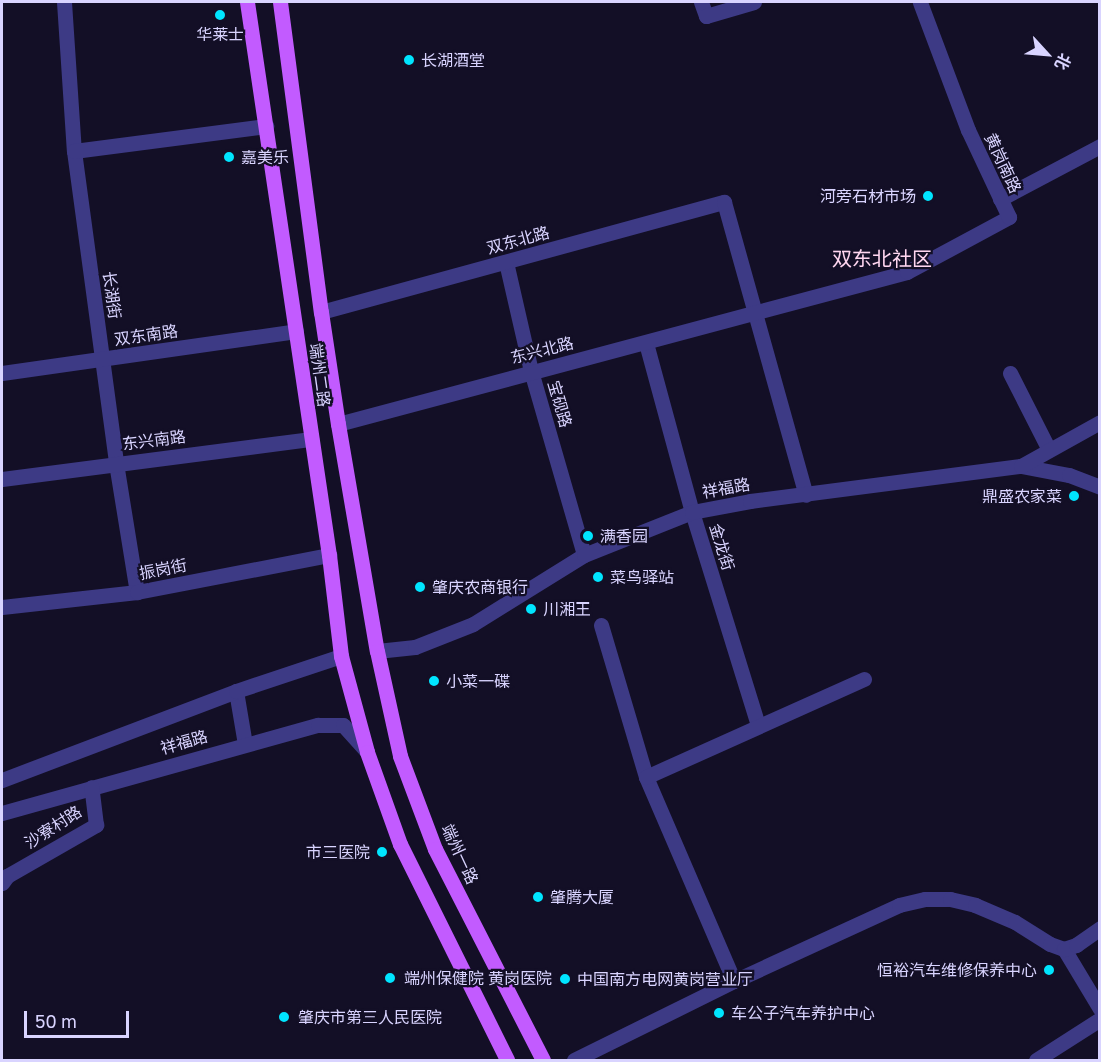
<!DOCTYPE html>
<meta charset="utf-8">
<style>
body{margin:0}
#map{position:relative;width:1101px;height:1062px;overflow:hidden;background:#130f26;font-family:"Golos Text","Noto Sans SC",sans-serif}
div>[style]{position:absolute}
.minor>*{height:15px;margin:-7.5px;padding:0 7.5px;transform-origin:7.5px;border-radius:7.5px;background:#3d3a85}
.major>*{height:15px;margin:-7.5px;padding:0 7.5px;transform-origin:7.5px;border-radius:7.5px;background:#c25bff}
.dots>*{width:16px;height:16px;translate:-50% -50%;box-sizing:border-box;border:3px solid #130f26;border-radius:50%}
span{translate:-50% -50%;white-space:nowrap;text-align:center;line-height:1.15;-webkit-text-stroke:4.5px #130f26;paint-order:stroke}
.poi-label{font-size:16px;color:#d9d4ff}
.left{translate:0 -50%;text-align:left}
.right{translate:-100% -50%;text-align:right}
.street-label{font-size:16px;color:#d9d4ff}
.quarter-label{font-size:20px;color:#ffd6f0}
.frame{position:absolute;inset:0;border:3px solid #d9d4ff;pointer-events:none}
.north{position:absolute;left:1017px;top:24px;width:60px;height:60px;-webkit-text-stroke:4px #130f26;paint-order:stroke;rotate:116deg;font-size:16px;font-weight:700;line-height:24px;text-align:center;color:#d9d4ff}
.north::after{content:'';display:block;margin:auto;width:21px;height:27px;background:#d9d4ff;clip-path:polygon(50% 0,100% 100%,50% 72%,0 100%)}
.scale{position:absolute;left:24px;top:1011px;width:105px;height:27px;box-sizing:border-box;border:3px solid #d9d4ff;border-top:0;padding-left:8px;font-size:18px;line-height:21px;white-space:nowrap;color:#d9d4ff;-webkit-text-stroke:4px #130f26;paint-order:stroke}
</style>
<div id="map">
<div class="minor">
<div style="left:64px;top:2px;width:149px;rotate:86.2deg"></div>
<div style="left:74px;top:151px;width:315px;rotate:82.3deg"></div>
<div style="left:116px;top:463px;width:131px;rotate:80.8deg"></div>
<div style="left:701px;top:2px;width:15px;rotate:70deg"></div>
<div style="left:706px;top:16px;width:50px;rotate:-16.3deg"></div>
<div style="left:74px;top:151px;width:194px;rotate:-7.4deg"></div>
<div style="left:1000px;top:199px;width:113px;rotate:-27.9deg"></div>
<div style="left:506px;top:262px;width:112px;rotate:77.1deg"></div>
<div style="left:531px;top:371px;width:191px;rotate:73.9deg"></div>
<div style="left:321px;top:312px;width:418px;rotate:-15.3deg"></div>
<div style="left:724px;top:202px;width:304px;rotate:74.4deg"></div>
<div style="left:646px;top:343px;width:175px;rotate:74.8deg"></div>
<div style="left:692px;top:512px;width:223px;rotate:72.8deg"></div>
<div style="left:2px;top:373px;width:297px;rotate:-8.1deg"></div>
<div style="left:1010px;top:373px;width:86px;rotate:63.1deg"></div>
<div style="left:338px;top:424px;width:589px;rotate:-14.96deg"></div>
<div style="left:907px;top:272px;width:116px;rotate:-28.3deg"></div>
<div style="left:1009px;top:217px;width:96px;rotate:-115.2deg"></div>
<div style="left:968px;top:130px;width:137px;rotate:-110.6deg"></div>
<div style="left:1021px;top:466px;width:49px;rotate:10.6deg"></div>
<div style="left:1069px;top:475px;width:33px;rotate:21deg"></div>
<div style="left:2px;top:479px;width:312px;rotate:-7.4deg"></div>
<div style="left:2px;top:607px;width:136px;rotate:-6.3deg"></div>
<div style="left:137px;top:592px;width:196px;rotate:-10.9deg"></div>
<div style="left:601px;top:625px;width:159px;rotate:73.5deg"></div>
<div style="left:646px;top:777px;width:222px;rotate:66.7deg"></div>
<div style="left:377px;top:651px;width:38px;rotate:-6deg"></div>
<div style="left:415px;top:647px;width:62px;rotate:-21.6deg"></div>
<div style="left:473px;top:624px;width:131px;rotate:-31.9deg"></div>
<div style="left:584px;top:555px;width:116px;rotate:-21.7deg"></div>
<div style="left:692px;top:512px;width:59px;rotate:-10.7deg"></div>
<div style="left:750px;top:501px;width:273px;rotate:-7.4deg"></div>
<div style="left:1021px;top:466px;width:90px;rotate:-29.1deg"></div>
<div style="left:236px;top:691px;width:54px;rotate:80.4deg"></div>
<div style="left:646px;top:777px;width:239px;rotate:-24.2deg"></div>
<div style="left:2px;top:780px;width:250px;rotate:-20.8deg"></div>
<div style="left:236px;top:691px;width:111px;rotate:-18.4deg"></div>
<div style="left:2px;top:813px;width:328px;rotate:-15.6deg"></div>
<div style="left:318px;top:725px;width:25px"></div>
<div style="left:343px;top:725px;width:36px;rotate:48deg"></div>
<div style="left:2px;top:883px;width:9px;rotate:-54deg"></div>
<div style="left:7px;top:876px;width:103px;rotate:-29.8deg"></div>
<div style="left:96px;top:825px;width:38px;rotate:-97deg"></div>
<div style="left:1064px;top:949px;width:70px;rotate:59deg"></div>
<div style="left:574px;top:1060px;width:178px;rotate:-26.3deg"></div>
<div style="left:734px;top:981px;width:182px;rotate:-24.7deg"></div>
<div style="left:899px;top:905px;width:27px;rotate:-13deg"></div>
<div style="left:925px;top:899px;width:25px"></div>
<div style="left:950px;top:899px;width:26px;rotate:13deg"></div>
<div style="left:975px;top:905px;width:43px;rotate:23deg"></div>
<div style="left:1015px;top:922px;width:41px;rotate:32.2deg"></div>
<div style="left:1050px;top:944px;width:15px;rotate:20deg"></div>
<div style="left:1064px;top:949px;width:13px;rotate:-18deg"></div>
<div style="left:1076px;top:945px;width:29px;rotate:-35deg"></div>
<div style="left:1036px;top:1060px;width:76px;rotate:-32.6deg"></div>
</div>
<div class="major">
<div style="left:247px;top:2px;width:559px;rotate:81.57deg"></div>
<div style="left:329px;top:555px;width:102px;rotate:83.2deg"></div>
<div style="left:341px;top:656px;width:99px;rotate:74.8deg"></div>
<div style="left:367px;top:752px;width:98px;rotate:70.3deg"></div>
<div style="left:400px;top:844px;width:241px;rotate:63.6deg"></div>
<div style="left:280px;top:2px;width:313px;rotate:82.5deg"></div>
<div style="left:321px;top:312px;width:113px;rotate:81.4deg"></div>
<div style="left:338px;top:424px;width:230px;rotate:80.3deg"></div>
<div style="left:377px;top:651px;width:107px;rotate:77.6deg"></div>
<div style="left:400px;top:756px;width:99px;rotate:69.4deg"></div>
<div style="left:435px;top:849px;width:237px;rotate:62.9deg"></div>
</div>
<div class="dots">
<div style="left:220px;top:15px;background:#00e5ff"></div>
<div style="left:409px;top:60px;background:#00e5ff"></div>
<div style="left:229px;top:157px;background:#00e5ff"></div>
<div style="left:928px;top:196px;background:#00e5ff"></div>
<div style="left:1074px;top:496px;background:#00e5ff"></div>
<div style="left:588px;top:536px;background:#00e5ff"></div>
<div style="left:598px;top:577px;background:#00e5ff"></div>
<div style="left:420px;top:587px;background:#00e5ff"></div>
<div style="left:531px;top:609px;background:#00e5ff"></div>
<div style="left:434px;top:681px;background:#00e5ff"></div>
<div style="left:382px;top:852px;background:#00e5ff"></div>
<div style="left:538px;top:897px;background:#00e5ff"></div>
<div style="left:1049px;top:970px;background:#00e5ff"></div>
<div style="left:390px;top:978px;background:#00e5ff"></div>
<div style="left:565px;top:979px;background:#00e5ff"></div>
<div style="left:719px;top:1013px;background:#00e5ff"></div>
<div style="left:284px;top:1017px;background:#00e5ff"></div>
</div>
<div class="poi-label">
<span style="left:220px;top:34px">华莱士</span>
<span class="left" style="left:421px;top:60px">长湖酒堂</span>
<span class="left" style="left:241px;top:157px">嘉美乐</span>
<span class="right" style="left:916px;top:196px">河旁石材市场</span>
<span class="right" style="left:1062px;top:496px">鼎盛农家菜</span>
<span class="left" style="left:600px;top:536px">满香园</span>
<span class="left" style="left:610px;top:577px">菜鸟驿站</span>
<span class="left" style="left:432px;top:587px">肇庆农商银行</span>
<span class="left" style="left:543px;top:609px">川湘王</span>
<span class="left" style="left:446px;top:681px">小菜一碟</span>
<span class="right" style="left:370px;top:852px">市三医院</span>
<span class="left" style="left:550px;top:897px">肇腾大厦</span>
<span class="right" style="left:1037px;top:970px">恒裕汽车维修保养中心</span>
<span class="left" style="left:404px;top:978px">端州保健院 黄岗医院</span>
<span class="left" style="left:577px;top:979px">中国南方电网黄岗营业厅</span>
<span class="left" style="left:731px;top:1013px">车公子汽车养护中心</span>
<span class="left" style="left:298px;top:1017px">肇庆市第三人民医院</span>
</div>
<div class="street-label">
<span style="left:1003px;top:163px;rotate:65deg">黄岗南路</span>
<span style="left:518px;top:240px;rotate:-15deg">双东北路</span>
<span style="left:112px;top:295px;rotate:82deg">长湖街</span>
<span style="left:146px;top:335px;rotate:-8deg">双东南路</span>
<span style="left:542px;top:350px;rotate:-14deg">东兴北路</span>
<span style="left:320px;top:375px;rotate:82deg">端州二路</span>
<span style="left:560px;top:404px;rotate:74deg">宝砚路</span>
<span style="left:154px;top:440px;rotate:-7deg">东兴南路</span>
<span style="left:726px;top:488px;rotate:-10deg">祥福路</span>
<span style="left:722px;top:547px;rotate:73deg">金龙街</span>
<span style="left:163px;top:569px;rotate:-11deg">振岗街</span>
<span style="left:184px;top:742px;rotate:-16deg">祥福路</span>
<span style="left:53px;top:827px;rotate:-33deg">沙寮村路</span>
<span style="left:460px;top:854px;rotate:65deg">端州一路</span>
</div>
<div class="quarter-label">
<span style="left:882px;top:258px">双东北社区</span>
</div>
<div class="frame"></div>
<div class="north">北</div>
<div class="scale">50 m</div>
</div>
